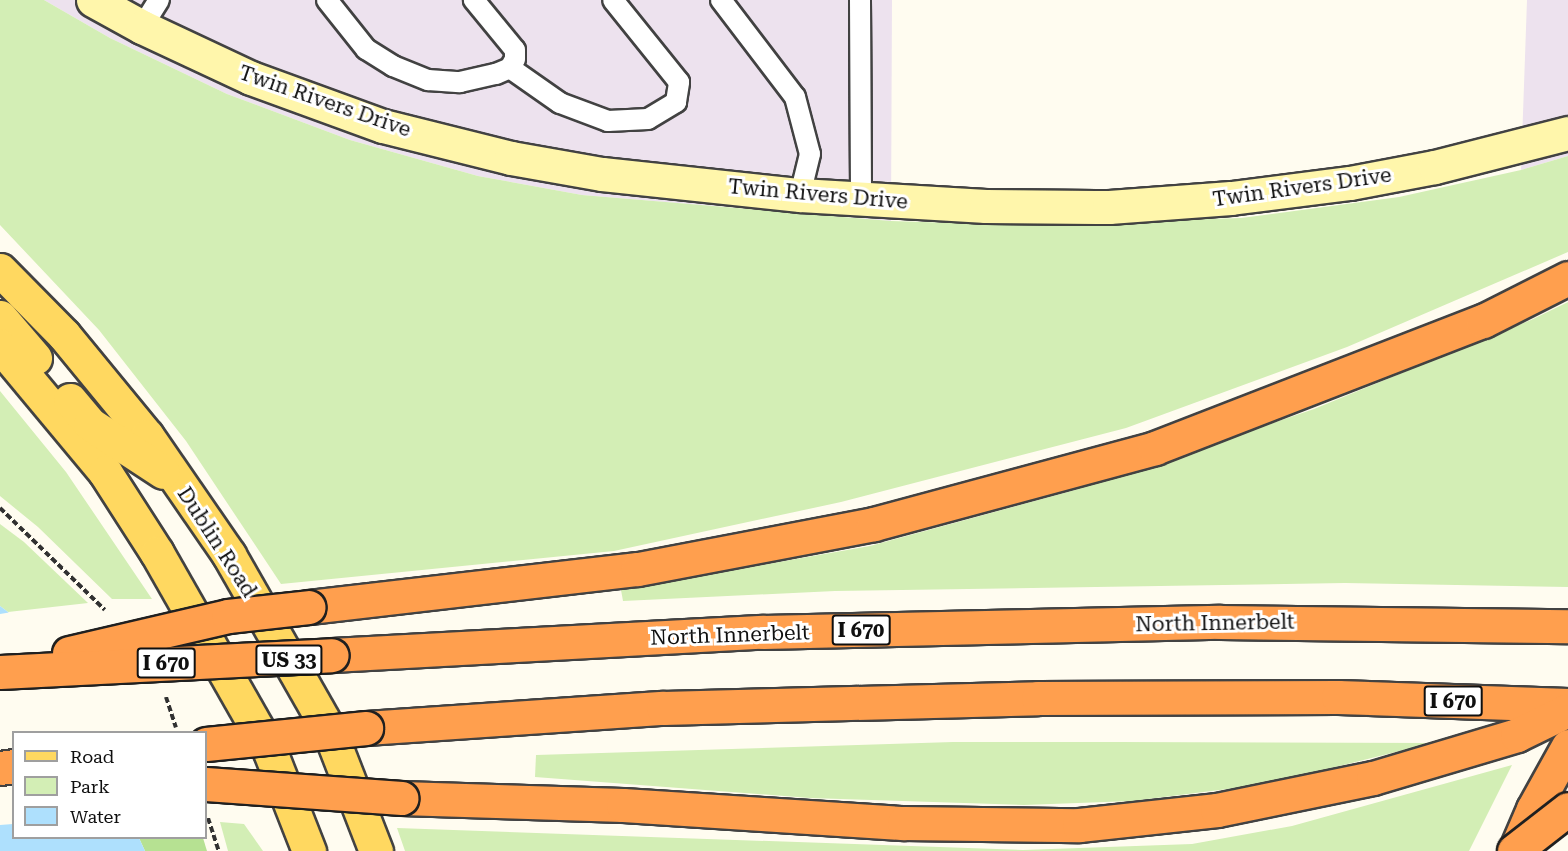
<!DOCTYPE html>
<style>
body{margin:0}
#map{position:relative;width:1568px;height:851px;overflow:hidden;background:#fffcf0;font-family:"Roboto Serif",serif}
div>[style]{position:absolute}
.industrial>*{inset:0;background:#ede2ee}
.green>*{inset:0;background:#d3eeb5}
.forest>*{inset:0;background:#b6e192}
.water>*{inset:0;background:#aee0fd}
.pier>*{inset:0;background:#fffcf0}
.path>*{height:4px;margin-top:-2px;transform-origin:0;background:repeating-linear-gradient(90deg,#313131 0 6px,transparent 0 9px)}
.roads{filter:drop-shadow(2px 0 #424242) drop-shadow(-2px 0 #424242) drop-shadow(0 2px #424242) drop-shadow(0 -2px #424242)}
.lane>*{height:20px;margin:-10px;padding:0 10px;transform-origin:10px;border-radius:10px;background:#fff}
.secondary>*{height:33px;margin:-16.5px;padding:0 16.5px;transform-origin:16.5px;border-radius:16.5px;background:#fff6ab}
.primary>*{height:33px;margin:-16.5px;padding:0 16.5px;transform-origin:16.5px;border-radius:16.5px;background:#ffd860}
.highway>*{height:33px;margin:-16.5px;padding:0 16.5px;transform-origin:16.5px;border-radius:16.5px;background:#ff9f4e}
.bridges{filter:drop-shadow(2px 0 #202020) drop-shadow(-2px 0 #202020) drop-shadow(0 2px #202020) drop-shadow(0 -2px #202020)}
.highway-bridge>*{height:33px;margin:-16.5px;padding:0 16.5px;transform-origin:16.5px;border-radius:16.5px;background:#ff9f4e}
span{translate:-50% -50%;white-space:nowrap;text-align:center;line-height:1.15;-webkit-text-stroke:6px #fff;paint-order:stroke}
.shield-label span{padding:2px 4px;background:#fff;border:2px solid;border-radius:4px;-webkit-text-stroke-width:0}
.shield-label{font-size:20px;color:#0f0f0f;font-weight:700}
.street-label{font-size:21px;color:#0f0f0f}
.legend{position:absolute;left:12px;top:731px;width:195px;height:108px;box-sizing:border-box;background:#fff;border:2px solid #9f9f9f;margin:0;padding:8px 10px;list-style:none;font-size:18px;color:#0f0f0f}
.legend li{display:flex;align-items:center;gap:12px;height:30px}
.legend b{width:30px;border:2px solid #9f9f9f}
</style>
<div id="map">
<div class="industrial">
<div style="clip-path:polygon(44px 0,892px 0,891px 221px,582px 195px,478px 176px,350px 140px,227px 94px,110px 38px)"></div>
<div style="clip-path:polygon(1527px 0,1568px 0,1568px 156px,1521px 170px)"></div>
</div>
<div class="green">
<div style="clip-path:polygon(0 0,44px 0,110px 38px,227px 94px,350px 140px,478px 176px,582px 195px,891px 221px,1015px 225px,1241px 218px,1399px 197px,1521px 170px,1568px 156px,1568px 252px,1347px 347px,1126px 428px,841px 502px,614px 551px,281px 584px,186px 441px,99px 330px,0 225px)"></div>
<div style="clip-path:polygon(1568px 302px,1568px 587px,1345px 583px,835px 591px,623px 601px,621px 590px,870px 546px,1075px 490px,1314px 409px,1531px 320px)"></div>
<div style="clip-path:polygon(0 391px,66px 472px,152px 599px,112px 599px,38px 527px,0 496px)"></div>
<div style="clip-path:polygon(0 524px,24px 542px,88px 603px,8px 612px,0 606px)"></div>
<div style="clip-path:polygon(953px 742px,1116px 742px,1432px 743px,1267px 784px,1132px 801px,1024px 805px,810px 798px,535px 777px,536px 755px)"></div>
<div style="clip-path:polygon(1512px 765px,1469px 851px,405px 851px,397px 828px,1023px 850px,1192px 844px,1292px 826px)"></div>
<div style="clip-path:polygon(220px 822px,244px 824px,263px 851px,228px 851px)"></div>
</div>
<div class="forest">
<div style="clip-path:polygon(139px 838px,203px 838px,207px 851px,145px 851px)"></div>
</div>
<div class="water">
<div style="clip-path:polygon(0 606px,8px 612px,87px 720px,14px 732px,14px 838px,139px 838px,145px 851px,0 851px)"></div>
</div>
<div class="pier">
<div style="clip-path:polygon(12px 612px,89px 719px,95px 732px,14px 732px,13px 824px,0 825px,0 614px)"></div>
</div>
<div class="path">
<div style="left:0;top:508px;width:146px;rotate:44.2deg"></div>
<div style="left:166px;top:697px;width:32px;rotate:72deg"></div>
<div style="left:208px;top:818px;width:35px;rotate:72deg"></div>
</div>
<div class="roads">
<div class="lane">
<div style="left:327px;top:0;width:63px;rotate:51.5deg"></div>
<div style="left:366px;top:49px;width:32px;rotate:32deg"></div>
<div style="left:393px;top:66px;width:38px;rotate:22deg"></div>
<div style="left:428px;top:80px;width:32px;rotate:4deg"></div>
<div style="left:460px;top:82px;width:37px;rotate:-13deg"></div>
<div style="left:496px;top:74px;width:15px;rotate:-23deg"></div>
<div style="left:510px;top:68px;width:10px;rotate:-61deg"></div>
<div style="left:515px;top:59px;width:9px;rotate:-90deg"></div>
<div style="left:515px;top:50px;width:65px;rotate:-129.4deg"></div>
<div style="left:721px;top:0;width:122px;rotate:52.7deg"></div>
<div style="left:795px;top:97px;width:59px;rotate:75.3deg"></div>
<div style="left:810px;top:154px;width:42px;rotate:103.7deg"></div>
<div style="left:860px;top:0;width:200px;rotate:89.7deg"></div>
<div style="left:142px;top:27px;width:32px;rotate:-58deg"></div>
<div style="left:510px;top:68px;width:61px;rotate:35deg"></div>
<div style="left:560px;top:103px;width:51px;rotate:20.6deg"></div>
<div style="left:608px;top:121px;width:40px;rotate:-2.9deg"></div>
<div style="left:648px;top:119px;width:33px;rotate:-31deg"></div>
<div style="left:676px;top:102px;width:20px;rotate:-81deg"></div>
<div style="left:679px;top:82px;width:105px;rotate:-128.8deg"></div>
</div>
<div class="secondary">
<div style="left:93px;top:0;width:56px;rotate:28.9deg"></div>
<div style="left:142px;top:27px;width:120px;rotate:25.1deg"></div>
<div style="left:251px;top:78px;width:140px;rotate:20deg"></div>
<div style="left:383px;top:126px;width:132px;rotate:14deg"></div>
<div style="left:511px;top:158px;width:92px;rotate:10deg"></div>
<div style="left:602px;top:174px;width:199px;rotate:6.1deg"></div>
<div style="left:800px;top:195px;width:186px;rotate:3.4deg"></div>
<div style="left:986px;top:206px;width:123px;rotate:0.5deg"></div>
<div style="left:1109px;top:207px;width:122px;rotate:-4.2deg"></div>
<div style="left:1231px;top:198px;width:120px;rotate:-7.2deg"></div>
<div style="left:1350px;top:183px;width:86px;rotate:-10.7deg"></div>
<div style="left:1435px;top:167px;width:137px;rotate:-14.3deg"></div>
</div>
<div class="primary">
<div style="left:0;top:270px;width:91px;rotate:45.4deg"></div>
<div style="left:64px;top:335px;width:131px;rotate:50.6deg"></div>
<div style="left:147px;top:436px;width:145px;rotate:55.4deg"></div>
<div style="left:229px;top:555px;width:202px;rotate:60.3deg"></div>
<div style="left:329px;top:730px;width:130px;rotate:68.8deg"></div>
<div style="left:0;top:317px;width:54px;rotate:49.5deg"></div>
<div style="left:0;top:346px;width:164px;rotate:50.2deg"></div>
<div style="left:105px;top:472px;width:96px;rotate:57.3deg"></div>
<div style="left:157px;top:553px;width:226px;rotate:60.3deg"></div>
<div style="left:269px;top:749px;width:110px;rotate:68.6deg"></div>
<div style="left:70px;top:400px;width:31px;rotate:50deg"></div>
<div style="left:90px;top:424px;width:87px;rotate:33.3deg"></div>
</div>
<div class="highway">
<div style="left:309px;top:607px;width:331px;rotate:-6.6deg"></div>
<div style="left:638px;top:569px;width:240px;rotate:-10.8deg"></div>
<div style="left:874px;top:524px;width:291px;rotate:-15.1deg"></div>
<div style="left:1155px;top:448px;width:352px;rotate:-21.2deg"></div>
<div style="left:1483px;top:321px;width:95px;rotate:-26.8deg"></div>
<div style="left:332px;top:655px;width:432px;rotate:-3.1deg"></div>
<div style="left:763px;top:632px;width:457px;rotate:-1.3deg"></div>
<div style="left:1220px;top:622px;width:348px;rotate:0.7deg"></div>
<div style="left:366px;top:728px;width:298px;rotate:-3.9deg"></div>
<div style="left:663px;top:708px;width:375px;rotate:-1.5deg"></div>
<div style="left:1038px;top:698px;width:300px;rotate:-0.2deg"></div>
<div style="left:1338px;top:697px;width:230px;rotate:2deg"></div>
<div style="left:0;top:768px;width:14px;rotate:-8deg"></div>
<div style="left:401px;top:798px;width:222px;rotate:1.8deg"></div>
<div style="left:623px;top:805px;width:282px;rotate:3.7deg"></div>
<div style="left:904px;top:823px;width:175px;rotate:0.7deg"></div>
<div style="left:1079px;top:825px;width:139px;rotate:-6.2deg"></div>
<div style="left:1217px;top:810px;width:159px;rotate:-11.6deg"></div>
<div style="left:1373px;top:778px;width:150px;rotate:-16.6deg"></div>
<div style="left:1517px;top:735px;width:57px;rotate:-26.1deg"></div>
<div style="left:1515px;top:851px;width:46px;rotate:-66.8deg"></div>
<div style="left:1533px;top:809px;width:72px;rotate:-60.9deg"></div>
</div>
</div>
<div class="bridges">
<div class="highway-bridge">
<div style="left:69px;top:653px;width:163px;rotate:-13.1deg"></div>
<div style="left:228px;top:616px;width:81px;rotate:-6.3deg"></div>
<div style="left:0;top:672px;width:332px;rotate:-2.9deg"></div>
<div style="left:206px;top:744px;width:161px;rotate:-5.7deg"></div>
<div style="left:206px;top:784px;width:196px;rotate:4.1deg"></div>
<div style="left:1514px;top:851px;width:68px;rotate:-37.9deg"></div>
</div>
</div>
<div class="shield-label">
<span style="left:861px;top:630px">I 670</span>
<span style="left:289px;top:660px">US 33</span>
<span style="left:166px;top:663px">I 670</span>
<span style="left:1453px;top:701px">I 670</span>
</div>
<div class="street-label">
<span style="left:325px;top:101px;rotate:19deg">Twin Rivers Drive</span>
<span style="left:1302px;top:187px;rotate:-8deg">Twin Rivers Drive</span>
<span style="left:818px;top:194px;rotate:5deg">Twin Rivers Drive</span>
<span style="left:217px;top:542px;rotate:57deg">Dublin Road</span>
<span style="left:1215px;top:623px;rotate:-1deg">North Innerbelt</span>
<span style="left:730px;top:635px;rotate:-2deg">North Innerbelt</span>
</div>
<ul class="legend">
<li><b style="height:8px;background:#ffd860"></b>Road</li>
<li><b style="height:16px;background:#d3eeb5"></b>Park</li>
<li><b style="height:16px;background:#aee0fd"></b>Water</li>
</ul>
</div>
